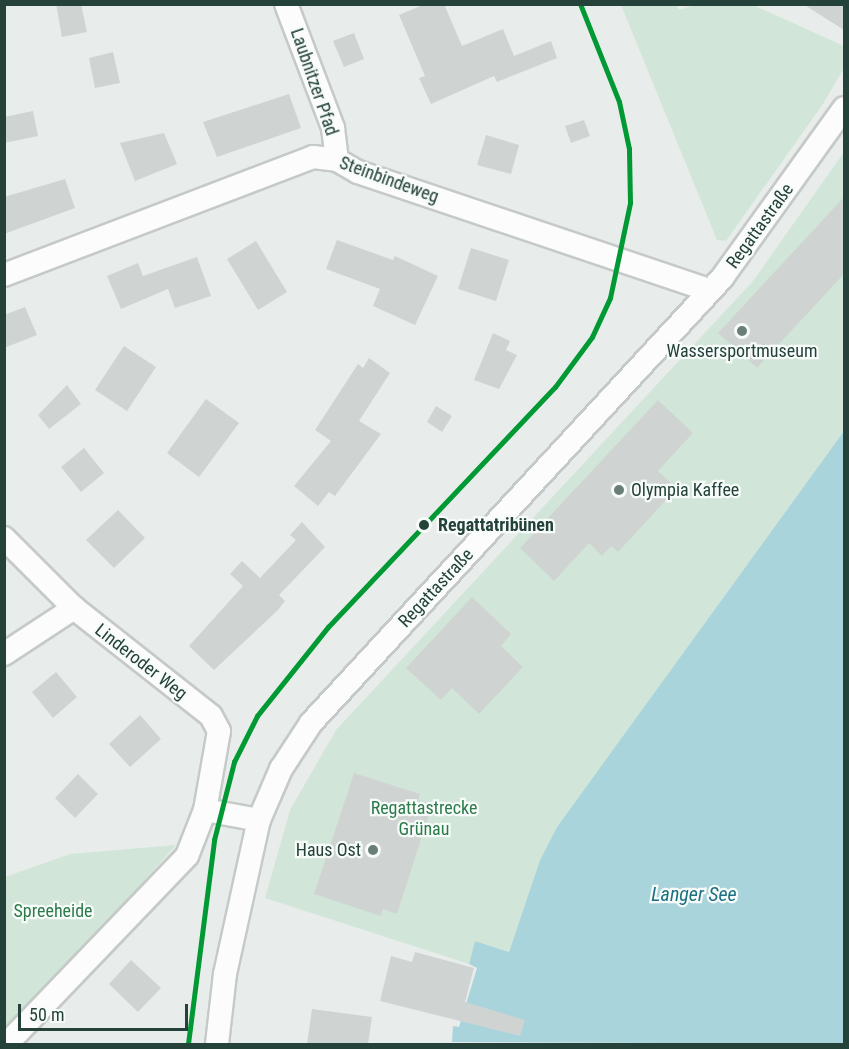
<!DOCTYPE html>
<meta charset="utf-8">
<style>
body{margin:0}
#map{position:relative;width:849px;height:1049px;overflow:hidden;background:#e8edeb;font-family:"Roboto Condensed",sans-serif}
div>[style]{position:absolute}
.green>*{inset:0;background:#d1e6d8}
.water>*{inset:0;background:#a9d4db}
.building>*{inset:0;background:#cfd4d2}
.roads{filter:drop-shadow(2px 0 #c5cac8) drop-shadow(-2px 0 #c5cac8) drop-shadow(0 2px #c5cac8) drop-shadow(0 -2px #c5cac8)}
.minor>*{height:22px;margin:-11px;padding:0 11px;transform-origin:11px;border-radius:11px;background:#fcfcfc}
.tram-1>*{height:4.5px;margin:-2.25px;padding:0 2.25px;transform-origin:2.25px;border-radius:2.25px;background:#093}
.dots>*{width:16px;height:16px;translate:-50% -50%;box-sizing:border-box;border:3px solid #f7fbf9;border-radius:50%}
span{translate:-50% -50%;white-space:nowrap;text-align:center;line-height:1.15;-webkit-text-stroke:4.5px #f7fbf9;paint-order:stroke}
.street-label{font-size:18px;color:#24423a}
.poi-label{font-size:18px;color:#24423a}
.left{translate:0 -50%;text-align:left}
.right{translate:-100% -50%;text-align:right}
.stop-label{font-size:18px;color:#24423a;font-weight:700}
.park-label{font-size:18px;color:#2d7a4b}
.water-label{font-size:20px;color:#1c6f80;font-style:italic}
.frame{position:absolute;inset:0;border:6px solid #24423a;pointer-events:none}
.scale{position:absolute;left:18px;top:1004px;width:170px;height:27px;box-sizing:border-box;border:3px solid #24423a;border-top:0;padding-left:8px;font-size:18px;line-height:21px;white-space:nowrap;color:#24423a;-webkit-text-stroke:4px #f7fbf9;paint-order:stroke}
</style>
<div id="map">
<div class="green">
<div style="clip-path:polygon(621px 5px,676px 5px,679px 10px,694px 5px,753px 5px,844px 46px,844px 68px,823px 104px,726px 241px,717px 240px)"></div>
<div style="clip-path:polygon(844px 152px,844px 431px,557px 827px,540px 860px,509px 952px,475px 941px,469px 964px,265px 898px,290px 810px,336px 730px,753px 281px)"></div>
<div style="clip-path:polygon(176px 845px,5px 1039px,5px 877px,70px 854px)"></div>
</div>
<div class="water">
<div style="clip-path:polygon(844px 431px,844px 1044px,452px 1042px,453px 1026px,459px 1027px,477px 968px,469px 964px,475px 941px,509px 952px,540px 860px,557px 827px)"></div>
</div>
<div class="building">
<div style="clip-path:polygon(56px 4px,81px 4px,87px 32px,62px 37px)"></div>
<div style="clip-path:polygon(425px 4px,444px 4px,462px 46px,503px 29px,514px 56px,551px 41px,557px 58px,497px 82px,494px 76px,431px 104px,419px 78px,425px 76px,399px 15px)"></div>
<div style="clip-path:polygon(803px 4px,844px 4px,844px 30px)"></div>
<div style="clip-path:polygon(354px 33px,364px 59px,344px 67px,333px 41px)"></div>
<div style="clip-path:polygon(113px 52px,120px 83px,95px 88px,89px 58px)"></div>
<div style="clip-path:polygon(289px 94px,301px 128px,217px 157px,203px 122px)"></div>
<div style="clip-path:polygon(33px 111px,38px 136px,4px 143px,4px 117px)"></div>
<div style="clip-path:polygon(584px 120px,590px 136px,571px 143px,565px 126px)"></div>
<div style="clip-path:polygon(164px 133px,177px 164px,135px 181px,120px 143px)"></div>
<div style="clip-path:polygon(486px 135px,519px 145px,511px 174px,477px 165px)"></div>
<div style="clip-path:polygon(65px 179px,75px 208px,4px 234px,4px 197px)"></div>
<div style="clip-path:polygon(844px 197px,844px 274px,757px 368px,718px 333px)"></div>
<div style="clip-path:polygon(337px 240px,393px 260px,395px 256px,438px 276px,415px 325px,373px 306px,380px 289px,326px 269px)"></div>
<div style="clip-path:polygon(256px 241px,287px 292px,258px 310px,227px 259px)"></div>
<div style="clip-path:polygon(471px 248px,509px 260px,496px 301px,458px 289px)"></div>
<div style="clip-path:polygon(197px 257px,211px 296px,175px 308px,168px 289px,121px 309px,107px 276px,138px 263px,143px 276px)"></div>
<div style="clip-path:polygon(25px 307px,37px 335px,4px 348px,4px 315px)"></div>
<div style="clip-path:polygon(493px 333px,510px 341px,506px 350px,517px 355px,499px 389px,474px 380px)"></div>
<div style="clip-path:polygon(124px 346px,156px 367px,127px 411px,95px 390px)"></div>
<div style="clip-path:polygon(369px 358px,390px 373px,359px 421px,381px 434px,335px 496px,329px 492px,318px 506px,294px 486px,331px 441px,315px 430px,358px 364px,363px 368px)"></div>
<div style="clip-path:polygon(67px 385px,81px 404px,49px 429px,38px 415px)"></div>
<div style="clip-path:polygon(206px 399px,239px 423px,199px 477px,167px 453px)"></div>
<div style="clip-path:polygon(658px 400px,693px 433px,658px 471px,671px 483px,662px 492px,668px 498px,618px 552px,611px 546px,602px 556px,589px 543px,554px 581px,520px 548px)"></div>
<div style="clip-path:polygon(436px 406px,452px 416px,442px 432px,427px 422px)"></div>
<div style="clip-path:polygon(84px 448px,104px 473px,81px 492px,61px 467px)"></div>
<div style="clip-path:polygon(118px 510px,145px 538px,114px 568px,86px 540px)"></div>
<div style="clip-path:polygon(302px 522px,325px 547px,279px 595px,285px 601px,278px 610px,214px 670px,189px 646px,243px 586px,230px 574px,242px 561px,260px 578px,296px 540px,290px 535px)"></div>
<div style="clip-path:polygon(472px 597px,511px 634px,501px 646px,523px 667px,479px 714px,452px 688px,441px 700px,406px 668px)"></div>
<div style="clip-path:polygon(56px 672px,77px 697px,53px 718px,32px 692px)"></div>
<div style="clip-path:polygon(140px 715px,161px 739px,130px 767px,109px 744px)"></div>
<div style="clip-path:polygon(354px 773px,420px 794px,418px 800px,432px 805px,397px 914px,383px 909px,381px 916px,314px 894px)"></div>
<div style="clip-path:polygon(78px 774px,98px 794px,75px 818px,55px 798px)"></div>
<div style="clip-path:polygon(415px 952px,474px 968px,465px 1002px,525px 1020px,520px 1036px,380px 1001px,391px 956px,412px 962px)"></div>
<div style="clip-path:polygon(131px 960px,161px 988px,138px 1012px,109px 984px)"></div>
<div style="clip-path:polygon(312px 1009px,372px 1017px,368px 1044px,307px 1044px)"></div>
</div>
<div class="roads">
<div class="minor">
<div style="left:286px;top:4px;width:133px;rotate:69.2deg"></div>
<div style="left:333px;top:128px;width:32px;rotate:83deg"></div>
<div style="left:4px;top:275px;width:331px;rotate:-20.9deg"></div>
<div style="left:313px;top:157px;width:24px;rotate:7deg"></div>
<div style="left:337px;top:160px;width:24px;rotate:30deg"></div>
<div style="left:358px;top:172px;width:370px;rotate:18.6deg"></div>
<div style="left:4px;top:538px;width:99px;rotate:45deg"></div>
<div style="left:74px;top:608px;width:174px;rotate:38.2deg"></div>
<div style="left:211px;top:716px;width:17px;rotate:62deg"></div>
<div style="left:219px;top:731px;width:80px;rotate:100deg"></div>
<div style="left:205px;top:810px;width:49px;rotate:111.4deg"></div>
<div style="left:187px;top:856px;width:260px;rotate:133.8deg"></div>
<div style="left:4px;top:654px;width:84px;rotate:-33.3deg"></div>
<div style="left:205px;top:810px;width:55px;rotate:10.5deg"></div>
<div style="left:217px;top:1044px;width:70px;rotate:-83.5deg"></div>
<div style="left:225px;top:974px;width:158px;rotate:-77.6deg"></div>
<div style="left:259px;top:820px;width:56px;rotate:-66.7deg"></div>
<div style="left:281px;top:769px;width:55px;rotate:-56.9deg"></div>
<div style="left:311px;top:723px;width:606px;rotate:-47.27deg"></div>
<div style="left:722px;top:278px;width:209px;rotate:-54.3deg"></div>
</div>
</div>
<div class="tram-1">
<div style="left:188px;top:1044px;width:206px;rotate:-82.7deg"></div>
<div style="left:214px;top:840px;width:81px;rotate:-75.6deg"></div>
<div style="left:234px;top:762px;width:51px;rotate:-63.4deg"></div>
<div style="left:257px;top:716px;width:114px;rotate:-51.4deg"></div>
<div style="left:328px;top:627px;width:330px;rotate:-46.6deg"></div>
<div style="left:555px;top:387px;width:62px;rotate:-53.5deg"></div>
<div style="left:592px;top:337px;width:43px;rotate:-65.2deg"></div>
<div style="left:610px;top:298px;width:97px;rotate:-78.1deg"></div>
<div style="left:630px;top:203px;width:54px;rotate:-91.1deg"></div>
<div style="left:629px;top:149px;width:48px;rotate:-102deg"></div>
<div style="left:619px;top:102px;width:105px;rotate:-111.7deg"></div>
</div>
<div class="dots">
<div style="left:742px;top:331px;background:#697e78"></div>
<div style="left:619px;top:490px;background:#697e78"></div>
<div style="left:424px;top:525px;background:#24423a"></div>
<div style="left:373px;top:850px;background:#697e78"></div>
</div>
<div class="street-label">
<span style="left:314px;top:82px;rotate:71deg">Laubnitzer Pfad</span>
<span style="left:389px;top:180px;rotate:20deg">Steinbindeweg</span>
<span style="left:760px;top:226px;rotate:-54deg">Regattastraße</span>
<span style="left:436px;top:588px;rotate:-47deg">Regattastraße</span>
<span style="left:141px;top:662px;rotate:38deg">Linderoder Weg</span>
</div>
<div class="poi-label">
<span style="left:742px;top:351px">Wassersportmuseum</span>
<span class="left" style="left:631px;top:490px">Olympia Kaffee</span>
<span class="right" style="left:361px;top:850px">Haus Ost</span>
</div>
<div class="stop-label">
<span class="left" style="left:438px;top:525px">Regattatribünen</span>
</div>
<div class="park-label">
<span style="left:424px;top:819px">Regattastrecke<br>Grünau</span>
<span style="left:53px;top:911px">Spreeheide</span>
</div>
<div class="water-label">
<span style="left:694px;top:894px">Langer See</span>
</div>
<div class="frame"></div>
<div class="scale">50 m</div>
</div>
